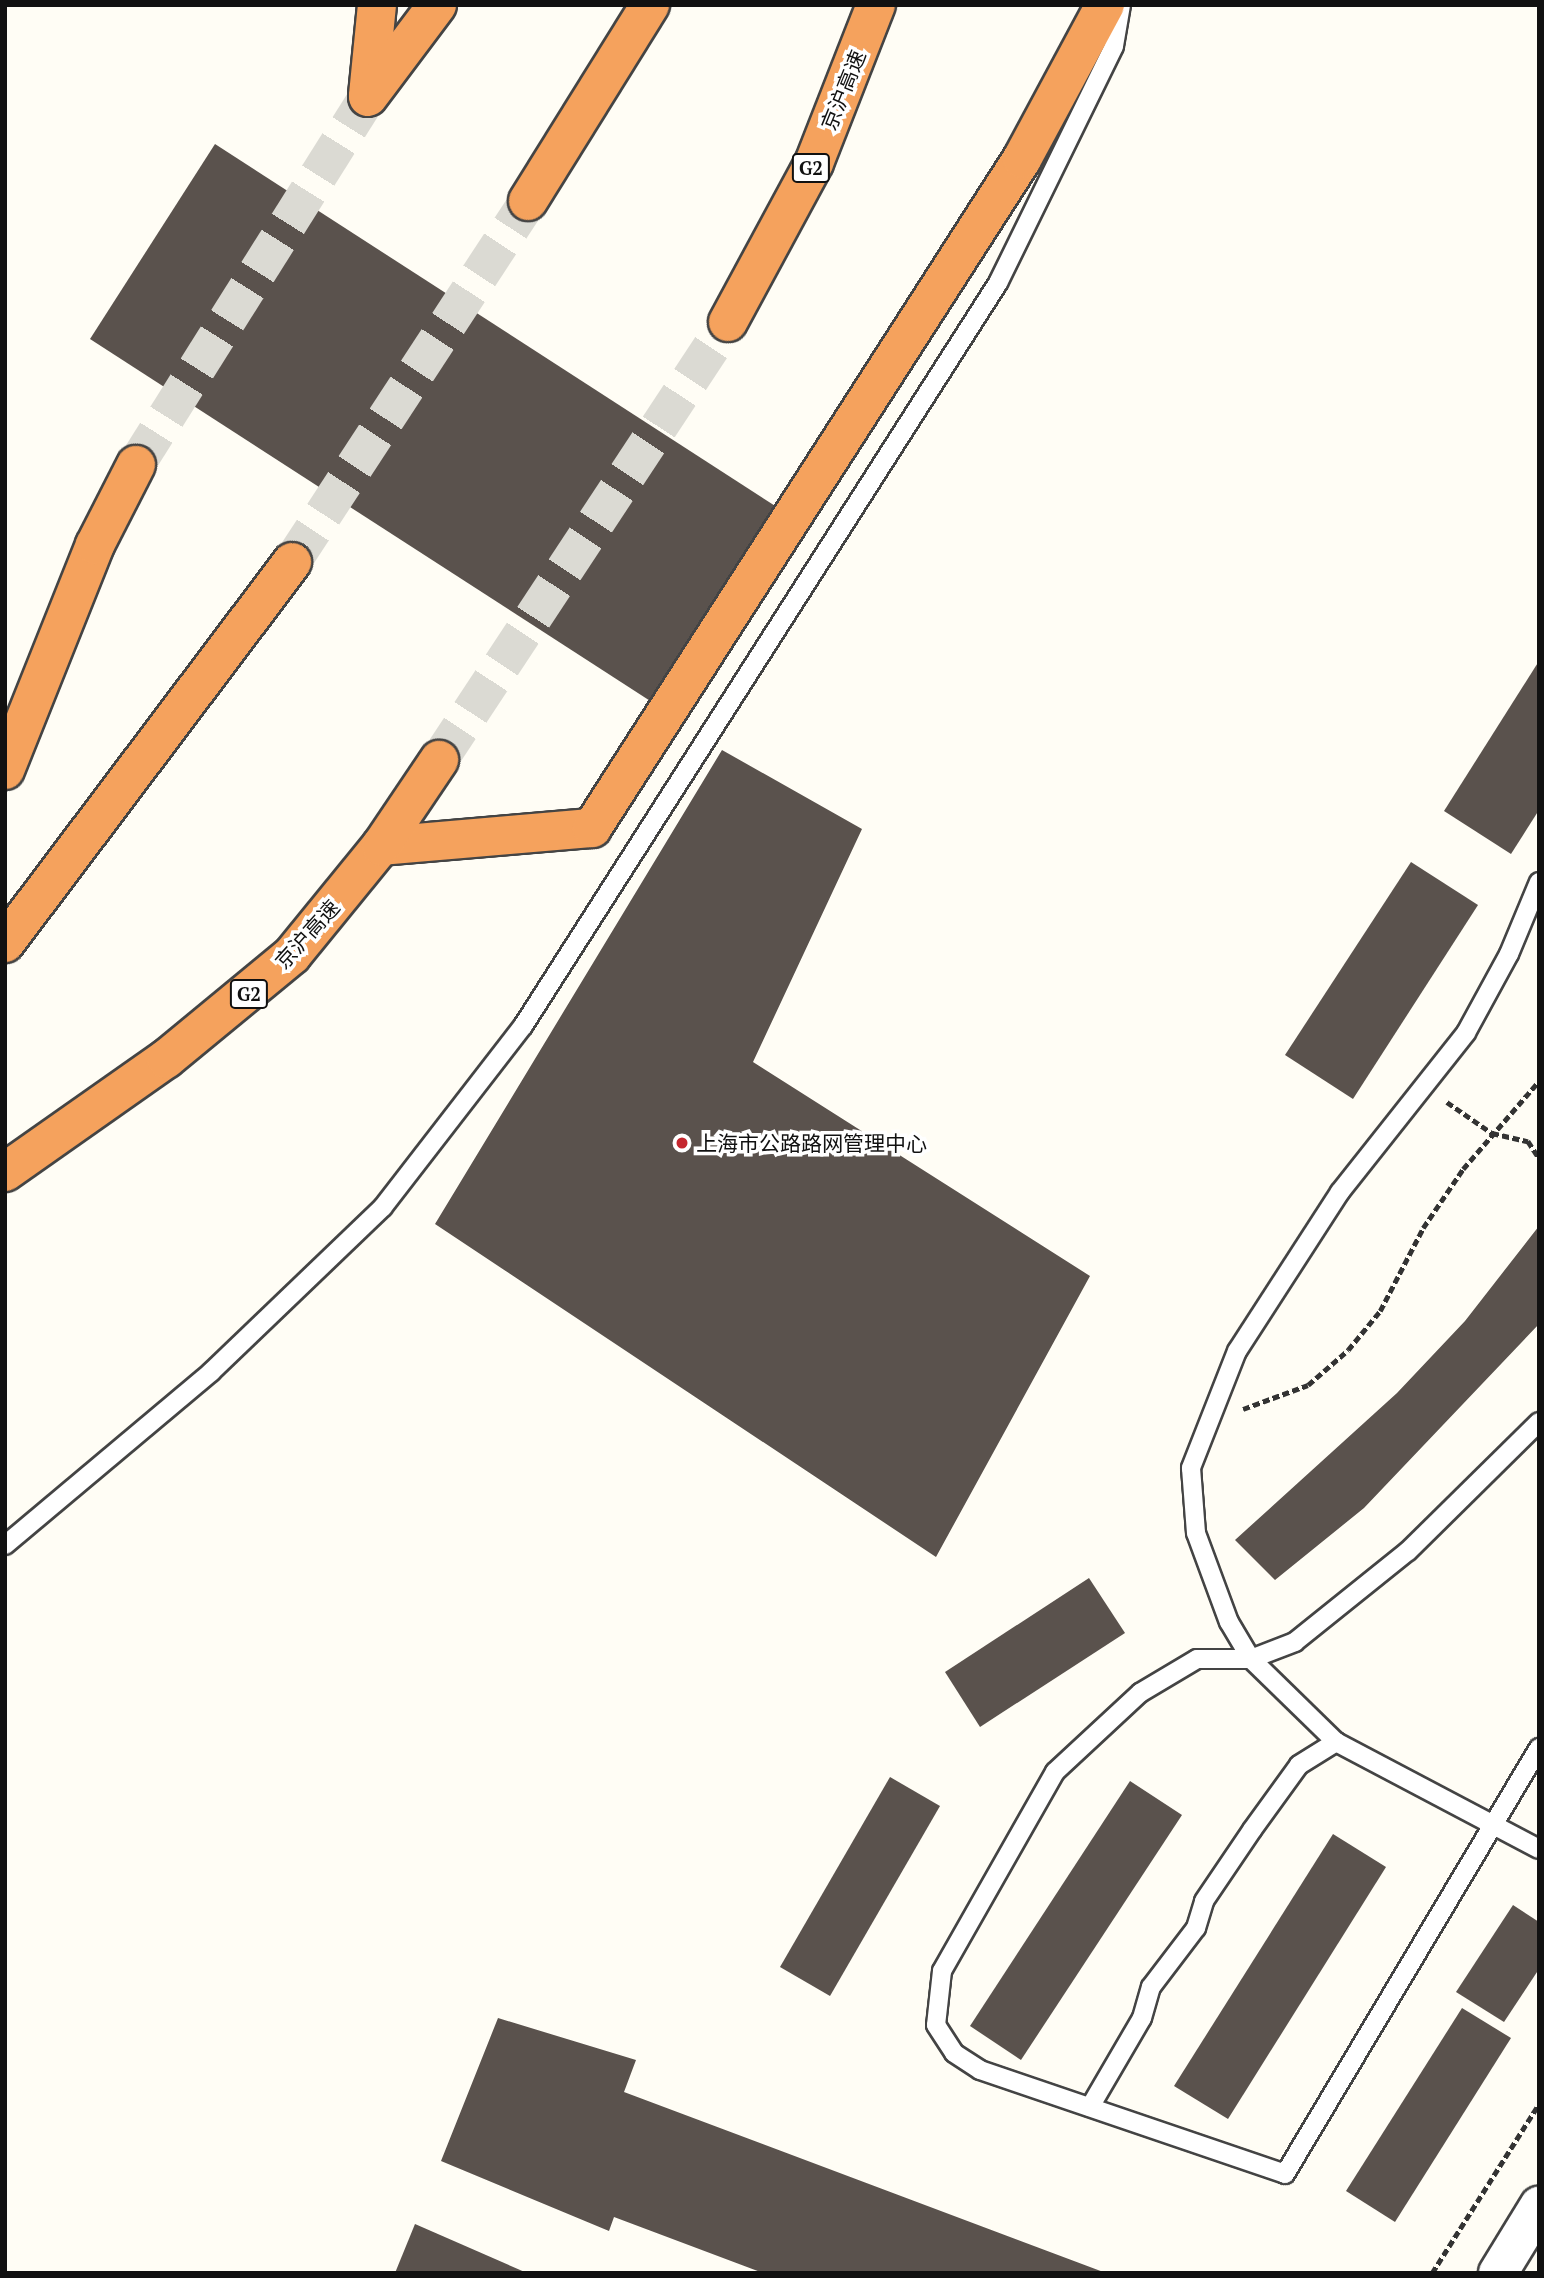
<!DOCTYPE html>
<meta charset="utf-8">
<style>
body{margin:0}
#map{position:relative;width:1544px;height:2278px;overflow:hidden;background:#fffdf5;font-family:"PT Serif","Noto Sans SC",serif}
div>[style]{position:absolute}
.building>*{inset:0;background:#5a524d}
.motorway-tunnel>*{height:38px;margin-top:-19px;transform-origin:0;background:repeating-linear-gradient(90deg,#dbdad3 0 38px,transparent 0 57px)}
.path>*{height:4.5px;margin-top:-2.25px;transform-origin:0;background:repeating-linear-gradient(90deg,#333 0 7px,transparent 0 10.5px)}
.roads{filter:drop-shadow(2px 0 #444) drop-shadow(-2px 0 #444) drop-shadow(0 2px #444) drop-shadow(0 -2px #444)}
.service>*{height:18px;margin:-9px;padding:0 9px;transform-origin:9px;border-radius:9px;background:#fff}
.tertiary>*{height:38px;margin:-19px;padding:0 19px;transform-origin:19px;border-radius:19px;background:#fff}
.motorway>*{height:38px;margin:-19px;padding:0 19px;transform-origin:19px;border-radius:19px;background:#f5a25d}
.dots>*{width:19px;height:19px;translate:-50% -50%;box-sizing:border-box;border:4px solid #fff;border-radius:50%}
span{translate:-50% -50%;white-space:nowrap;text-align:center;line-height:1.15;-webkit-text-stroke:7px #fff;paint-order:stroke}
.shield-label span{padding:2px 5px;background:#fff;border:2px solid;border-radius:5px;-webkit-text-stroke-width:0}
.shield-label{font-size:19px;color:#111;font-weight:700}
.street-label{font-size:21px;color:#111}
.poi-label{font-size:21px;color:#111}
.left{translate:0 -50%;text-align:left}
.frame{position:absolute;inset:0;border:7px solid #111;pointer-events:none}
</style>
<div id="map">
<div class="building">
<div style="clip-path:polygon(215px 144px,783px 511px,658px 706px,90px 339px)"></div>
<div style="clip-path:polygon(1539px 661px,1539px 810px,1511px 854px,1444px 811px)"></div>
<div style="clip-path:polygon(722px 750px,862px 829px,753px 1062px,1090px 1276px,936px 1557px,435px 1224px)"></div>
<div style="clip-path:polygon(1411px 862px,1478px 905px,1353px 1099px,1285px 1055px)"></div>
<div style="clip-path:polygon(1539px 1226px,1539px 1324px,1364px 1508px,1275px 1580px,1235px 1540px,1397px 1393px,1465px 1321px)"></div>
<div style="clip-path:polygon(1089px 1578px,1125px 1633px,980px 1727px,945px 1672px)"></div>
<div style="clip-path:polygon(890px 1777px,940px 1806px,830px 1996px,780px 1967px)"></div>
<div style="clip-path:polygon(1130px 1781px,1182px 1815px,1021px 2060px,970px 2026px)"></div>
<div style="clip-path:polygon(1333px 1834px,1386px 1867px,1228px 2119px,1174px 2086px)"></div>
<div style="clip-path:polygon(1513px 1905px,1539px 1922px,1539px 1969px,1504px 2022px,1456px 1992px)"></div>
<div style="clip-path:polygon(1462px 2008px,1511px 2038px,1395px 2222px,1346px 2191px)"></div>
<div style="clip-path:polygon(498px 2018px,636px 2060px,624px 2092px,1106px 2273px,763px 2273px,614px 2217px,609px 2231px,441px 2161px)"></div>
<div style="clip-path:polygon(415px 2224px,527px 2273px,395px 2273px)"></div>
</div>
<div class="motorway-tunnel">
<div style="left:136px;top:465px;width:435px;rotate:-57.8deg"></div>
<div style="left:292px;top:562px;width:431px;rotate:-56.8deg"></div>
<div style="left:439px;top:760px;width:525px;rotate:-56.58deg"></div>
</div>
<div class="path">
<div style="left:1447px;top:1102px;width:55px;rotate:34.6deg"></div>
<div style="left:1492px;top:1133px;width:37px;rotate:13deg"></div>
<div style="left:1528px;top:1141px;width:20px;rotate:57deg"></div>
<div style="left:1243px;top:1409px;width:69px;rotate:-20.3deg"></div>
<div style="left:1308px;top:1385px;width:53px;rotate:-41.2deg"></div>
<div style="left:1348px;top:1350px;width:50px;rotate:-50.6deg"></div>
<div style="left:1380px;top:1311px;width:93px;rotate:-62.6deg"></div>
<div style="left:1423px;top:1228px;width:71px;rotate:-55.9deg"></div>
<div style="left:1463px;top:1169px;width:116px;rotate:-49.2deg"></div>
<div style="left:1432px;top:2273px;width:200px;rotate:-57.7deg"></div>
</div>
<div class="roads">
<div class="service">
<div style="left:1539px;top:882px;width:78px;rotate:112.6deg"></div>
<div style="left:1509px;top:954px;width:90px;rotate:118.6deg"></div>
<div style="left:1466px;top:1033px;width:203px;rotate:128.4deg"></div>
<div style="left:1340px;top:1192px;width:189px;rotate:122.9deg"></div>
<div style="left:1237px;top:1351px;width:126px;rotate:111.5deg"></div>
<div style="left:1191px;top:1468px;width:65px;rotate:85.6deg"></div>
<div style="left:1196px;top:1533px;width:95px;rotate:69.7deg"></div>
<div style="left:1229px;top:1622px;width:43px;rotate:59.3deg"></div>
<div style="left:1251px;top:1659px;width:119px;rotate:44.3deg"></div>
<div style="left:1336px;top:1742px;width:229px;rotate:27.8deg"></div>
<div style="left:1539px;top:1422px;width:184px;rotate:135.4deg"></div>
<div style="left:1408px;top:1551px;width:145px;rotate:141.2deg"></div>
<div style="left:1295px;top:1642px;width:47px;rotate:158.9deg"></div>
<div style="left:1251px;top:1659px;width:54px;rotate:180deg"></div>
<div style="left:1197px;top:1659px;width:66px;rotate:149.2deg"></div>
<div style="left:1140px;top:1693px;width:116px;rotate:137.1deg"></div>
<div style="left:1055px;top:1772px;width:229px;rotate:119.6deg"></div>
<div style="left:942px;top:1971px;width:54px;rotate:96.3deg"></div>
<div style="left:936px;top:2025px;width:33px;rotate:57deg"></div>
<div style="left:954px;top:2053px;width:31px;rotate:33deg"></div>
<div style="left:980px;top:2070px;width:322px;rotate:18.8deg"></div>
<div style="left:1285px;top:2174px;width:496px;rotate:-59.2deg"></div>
<div style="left:5px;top:1545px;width:269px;rotate:-40deg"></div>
<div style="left:211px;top:1372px;width:238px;rotate:-43.8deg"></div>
<div style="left:383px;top:1207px;width:229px;rotate:-52.3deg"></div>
<div style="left:523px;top:1026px;width:882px;rotate:-57.41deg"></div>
<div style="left:998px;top:283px;width:264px;rotate:-63.9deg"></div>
<div style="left:1114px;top:46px;width:42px;rotate:-80.3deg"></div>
<div style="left:1090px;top:2107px;width:103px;rotate:-59.7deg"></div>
<div style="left:1142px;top:2018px;width:32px;rotate:-74deg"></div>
<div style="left:1151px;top:1987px;width:74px;rotate:-52.7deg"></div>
<div style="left:1196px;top:1928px;width:28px;rotate:-73deg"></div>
<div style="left:1204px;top:1901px;width:86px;rotate:-55.9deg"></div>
<div style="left:1252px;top:1830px;width:80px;rotate:-54.1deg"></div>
<div style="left:1299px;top:1765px;width:44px;rotate:-31.9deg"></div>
</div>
<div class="tertiary">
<div style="left:1498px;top:2273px;width:79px;rotate:-58.5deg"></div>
</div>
<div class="motorway">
<div style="left:368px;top:95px;width:90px;rotate:-84.3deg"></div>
<div style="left:368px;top:97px;width:115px;rotate:-53.1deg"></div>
<div style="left:528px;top:201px;width:231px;rotate:-58.1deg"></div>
<div style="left:728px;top:322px;width:181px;rotate:-61.6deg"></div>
<div style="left:814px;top:163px;width:170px;rotate:-68.6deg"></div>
<div style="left:5px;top:770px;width:242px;rotate:-68.2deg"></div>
<div style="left:95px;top:545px;width:90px;rotate:-62.9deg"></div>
<div style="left:381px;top:846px;width:212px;rotate:-4.9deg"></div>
<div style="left:592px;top:828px;width:795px;rotate:-57.27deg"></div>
<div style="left:1022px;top:159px;width:175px;rotate:-61.7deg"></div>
<div style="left:5px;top:943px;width:477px;rotate:-53deg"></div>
<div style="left:5px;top:1172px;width:197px;rotate:-35.1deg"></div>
<div style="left:166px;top:1059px;width:163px;rotate:-39.5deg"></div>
<div style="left:292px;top:955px;width:141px;rotate:-50.8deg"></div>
<div style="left:381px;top:846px;width:104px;rotate:-56deg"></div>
</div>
</div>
<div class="dots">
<div style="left:682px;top:1143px;background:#c4262e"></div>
</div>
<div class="shield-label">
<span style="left:811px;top:168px">G2</span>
<span style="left:249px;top:994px">G2</span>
</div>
<div class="street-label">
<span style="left:843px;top:90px;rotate:-68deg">京沪高速</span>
<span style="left:307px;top:934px;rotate:-48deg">京沪高速</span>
</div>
<div class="poi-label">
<span class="left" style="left:696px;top:1143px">上海市公路路网管理中心</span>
</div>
<div class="frame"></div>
</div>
